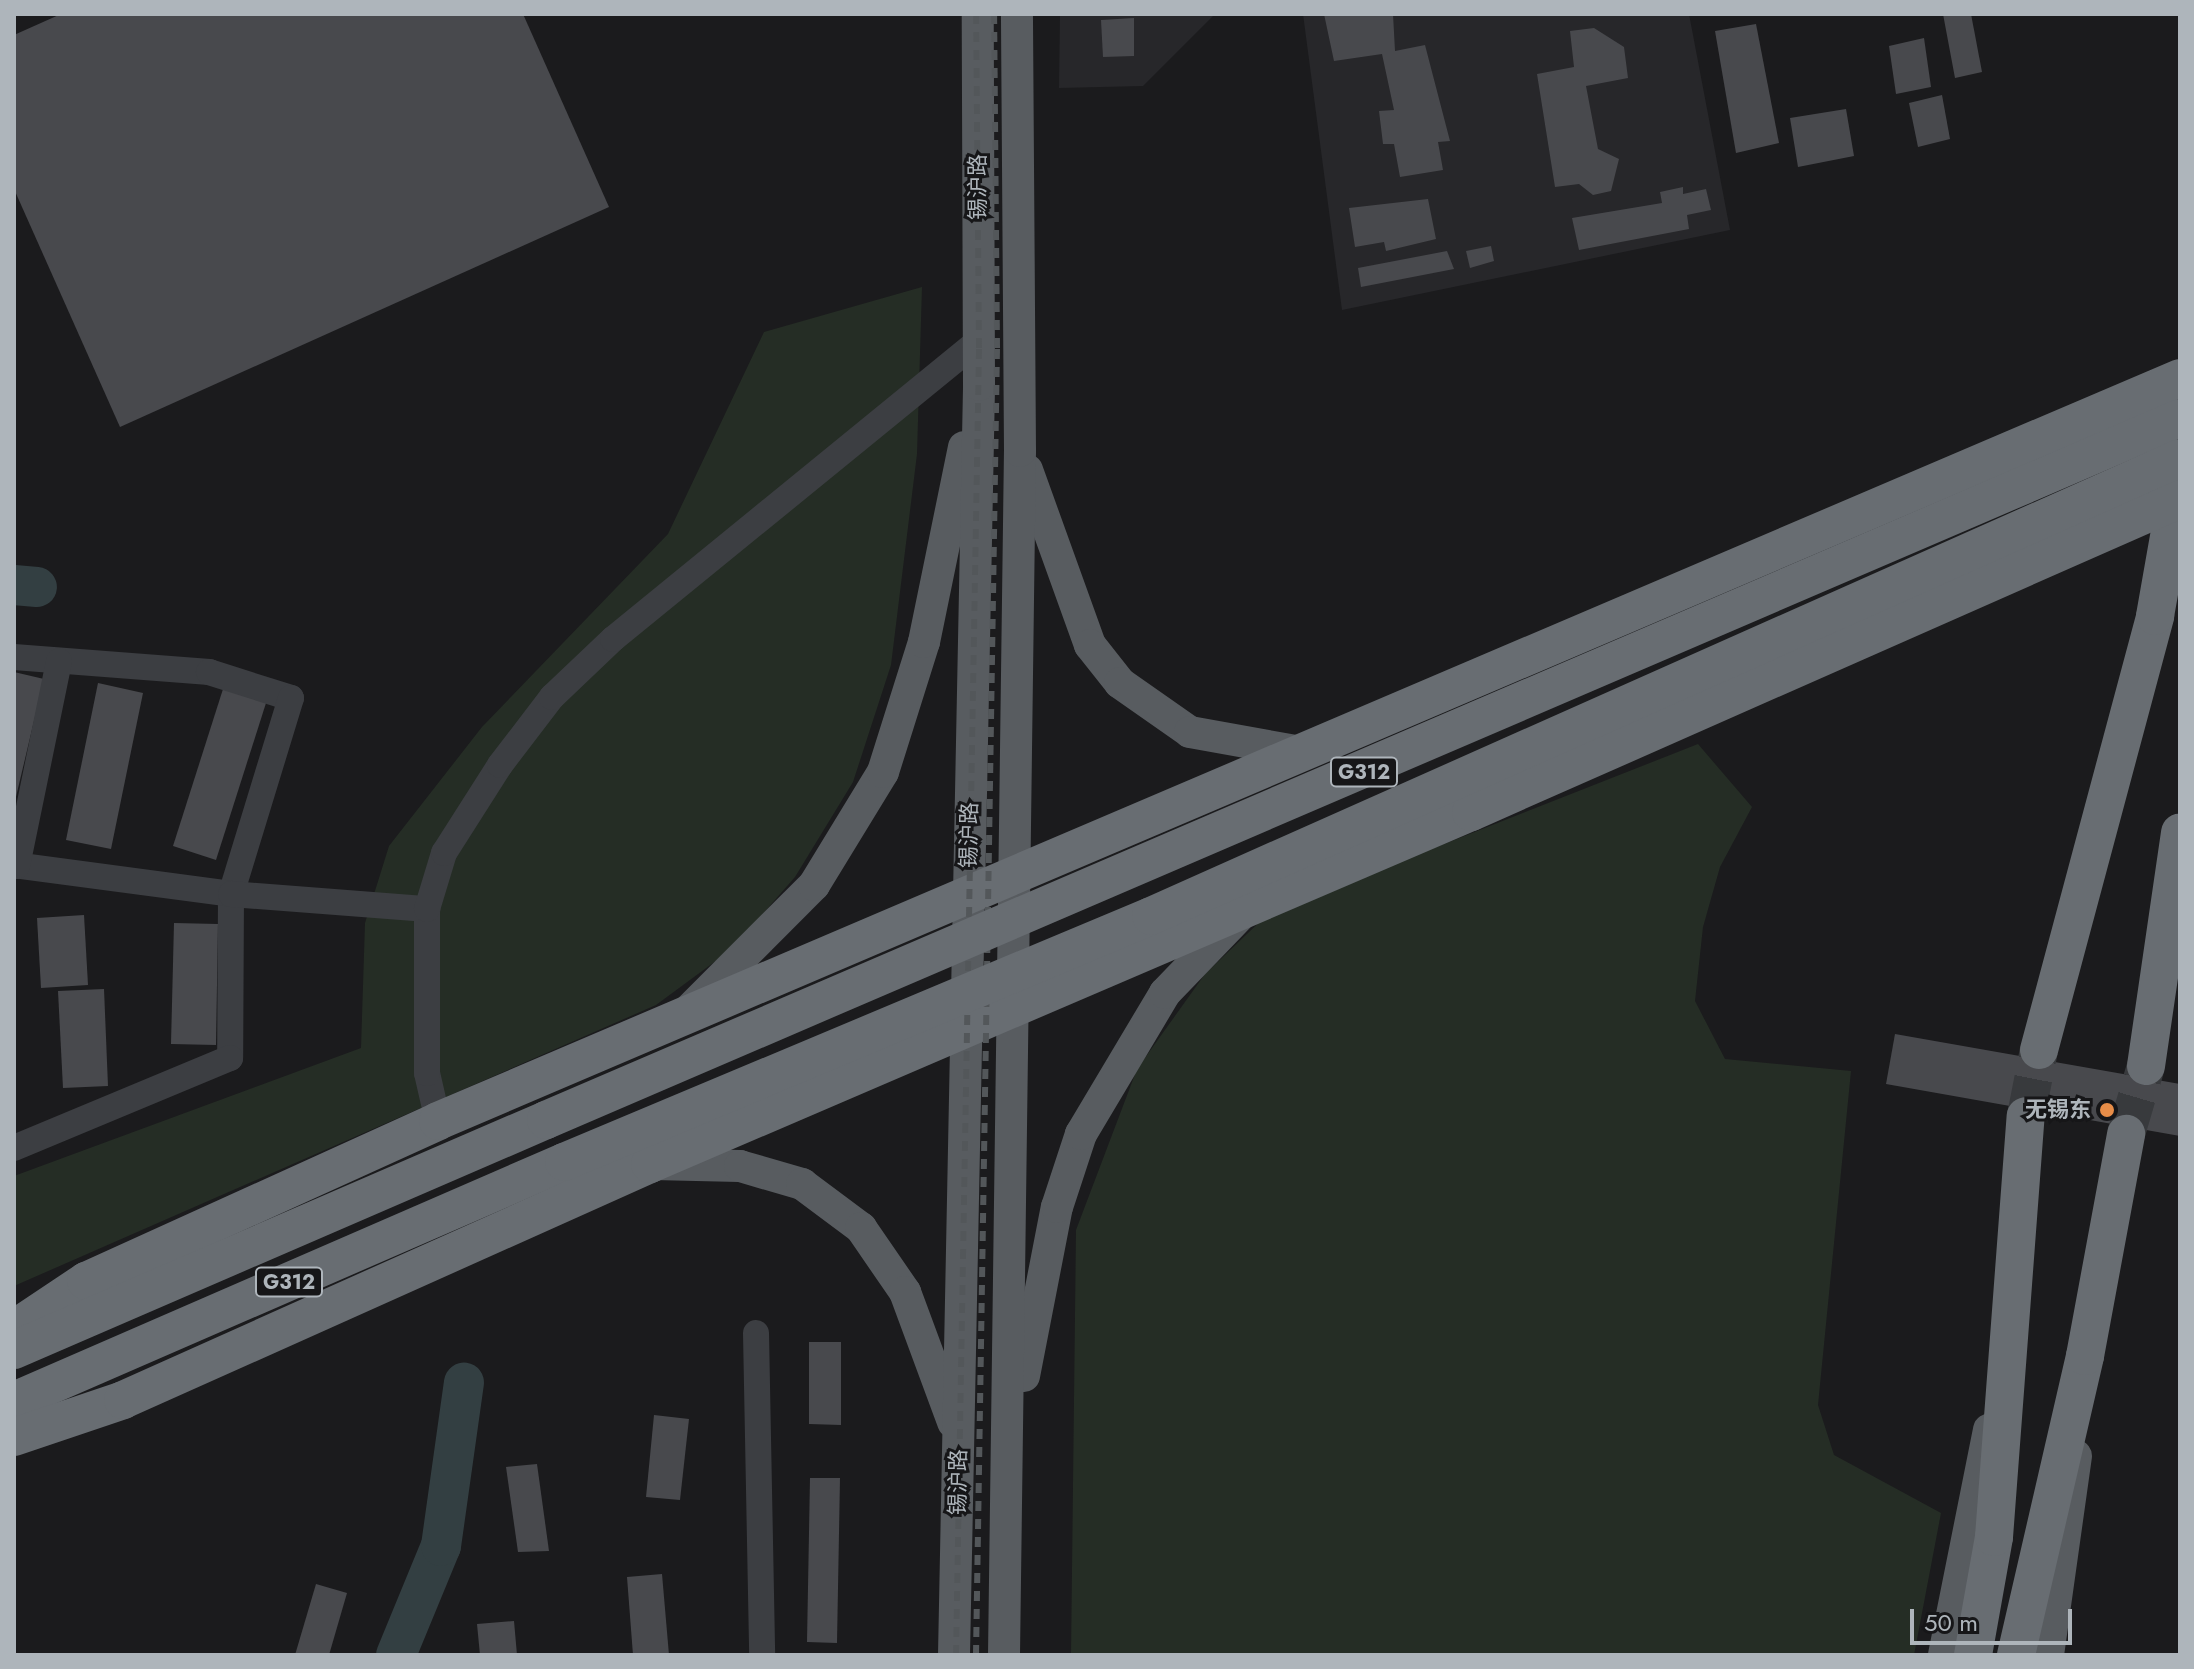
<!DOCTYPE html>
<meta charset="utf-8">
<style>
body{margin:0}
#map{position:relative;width:2194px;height:1669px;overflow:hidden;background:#1b1b1d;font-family:Jost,"Noto Sans SC",sans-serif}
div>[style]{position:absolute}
.built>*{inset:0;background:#27272a}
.green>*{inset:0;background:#252d25}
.river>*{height:40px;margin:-20px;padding:0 20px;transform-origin:20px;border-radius:20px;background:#333f42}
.building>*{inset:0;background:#48494d}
.highway-tunnel>*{height:38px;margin-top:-19px;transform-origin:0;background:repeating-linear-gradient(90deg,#383a3d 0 38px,transparent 0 57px)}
.minor>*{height:26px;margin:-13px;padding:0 13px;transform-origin:13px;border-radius:13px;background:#3c3e42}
.major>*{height:32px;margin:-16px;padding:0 16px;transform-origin:16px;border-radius:16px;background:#585c60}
.highway>*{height:38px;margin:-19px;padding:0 19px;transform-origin:19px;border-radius:19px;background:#686d72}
.rail>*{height:6px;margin-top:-3px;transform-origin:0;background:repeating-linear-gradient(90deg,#53575a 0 10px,transparent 0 18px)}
.highway-bridge>*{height:38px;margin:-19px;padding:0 19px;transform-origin:19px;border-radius:19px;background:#686d72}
.dots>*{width:22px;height:22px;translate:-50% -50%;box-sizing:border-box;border:4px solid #161618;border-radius:50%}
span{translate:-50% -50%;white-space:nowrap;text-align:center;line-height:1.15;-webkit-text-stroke:6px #161618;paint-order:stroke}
.shield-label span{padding:2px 6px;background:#161618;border:2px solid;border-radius:6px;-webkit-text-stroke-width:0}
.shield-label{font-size:20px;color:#aeb5bb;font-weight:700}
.street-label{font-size:22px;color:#aeb5bb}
.poi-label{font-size:22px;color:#aeb5bb;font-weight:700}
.right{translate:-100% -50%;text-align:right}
.frame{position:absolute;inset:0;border:16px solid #aeb5bb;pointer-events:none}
.scale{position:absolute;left:1910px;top:1609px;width:162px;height:36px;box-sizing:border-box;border:4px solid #aeb5bb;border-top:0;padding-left:10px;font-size:24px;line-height:28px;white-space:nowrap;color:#aeb5bb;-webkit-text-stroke:6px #161618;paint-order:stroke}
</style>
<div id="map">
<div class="built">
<div style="clip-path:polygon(1060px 14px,1215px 14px,1143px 86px,1059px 88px)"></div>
<div style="clip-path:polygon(1303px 14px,1689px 14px,1730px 230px,1342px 310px)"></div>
</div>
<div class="green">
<div style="clip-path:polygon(922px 287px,917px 454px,891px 665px,853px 782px,795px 877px,732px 949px,656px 1005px,14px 1286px,14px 1176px,361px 1048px,365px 923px,389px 846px,482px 727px,668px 534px,764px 332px)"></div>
<div style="clip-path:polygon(1698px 744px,1752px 807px,1720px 867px,1703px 927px,1695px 1001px,1725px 1059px,1851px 1071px,1818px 1405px,1834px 1455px,1941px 1513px,1914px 1655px,1071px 1655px,1076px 1230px,1137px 1069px,1205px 974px,1269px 913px)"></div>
</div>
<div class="river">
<div style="left:14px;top:585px;width:23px;rotate:5deg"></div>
<div style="left:396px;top:1655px;width:118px;rotate:-67.6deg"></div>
<div style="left:441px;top:1546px;width:165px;rotate:-82deg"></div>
</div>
<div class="building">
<div style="clip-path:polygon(61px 14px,523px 14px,609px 207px,120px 427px,14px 189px,14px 35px)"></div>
<div style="clip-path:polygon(1324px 14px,1393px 14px,1395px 51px,1425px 45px,1450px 141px,1438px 142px,1443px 170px,1400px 177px,1394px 144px,1383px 144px,1379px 111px,1394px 110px,1382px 54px,1334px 61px)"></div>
<div style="clip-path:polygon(1943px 14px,1971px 14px,1982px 72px,1955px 78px)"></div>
<div style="clip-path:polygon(1134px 18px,1134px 56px,1103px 57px,1101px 20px)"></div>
<div style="clip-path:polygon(1756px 24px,1779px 143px,1736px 153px,1715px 31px)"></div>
<div style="clip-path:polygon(1594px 28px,1624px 47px,1628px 78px,1586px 86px,1598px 149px,1619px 159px,1611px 191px,1593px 195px,1579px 184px,1555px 187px,1537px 74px,1574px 67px,1570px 31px)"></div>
<div style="clip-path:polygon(1924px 38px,1931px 87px,1896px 94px,1889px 46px)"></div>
<div style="clip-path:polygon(1942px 95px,1950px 139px,1918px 147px,1909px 103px)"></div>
<div style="clip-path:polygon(1846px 109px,1854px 156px,1798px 167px,1790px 118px)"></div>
<div style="clip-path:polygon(1683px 187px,1683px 194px,1706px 189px,1711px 210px,1687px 215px,1689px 229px,1579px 250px,1572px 218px,1662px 203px,1660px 192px)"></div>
<div style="clip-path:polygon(1428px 199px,1436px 239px,1386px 251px,1384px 242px,1355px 247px,1349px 208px)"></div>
<div style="clip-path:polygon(1491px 246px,1494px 261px,1470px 268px,1466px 251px)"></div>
<div style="clip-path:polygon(1447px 251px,1454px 269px,1361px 287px,1358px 268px)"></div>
<div style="clip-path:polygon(14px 672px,44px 679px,15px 801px,14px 801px)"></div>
<div style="clip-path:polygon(98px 683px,143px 693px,111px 849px,66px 840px)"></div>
<div style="clip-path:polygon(223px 689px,266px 703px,216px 860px,173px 846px)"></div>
<div style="clip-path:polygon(84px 915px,88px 985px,41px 988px,37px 918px)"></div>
<div style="clip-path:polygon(174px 923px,218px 924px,216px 1045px,171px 1044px)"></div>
<div style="clip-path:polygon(104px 989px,108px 1086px,63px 1088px,58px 991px)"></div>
<div style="clip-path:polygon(1895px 1034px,2180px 1084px,2180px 1136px,1886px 1084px)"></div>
<div style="clip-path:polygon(809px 1342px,841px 1342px,841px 1425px,809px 1424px)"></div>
<div style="clip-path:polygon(654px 1415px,689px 1419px,680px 1500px,646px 1497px)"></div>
<div style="clip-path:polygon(537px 1464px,549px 1551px,518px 1552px,506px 1467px)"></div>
<div style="clip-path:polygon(810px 1478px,840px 1478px,837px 1643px,807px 1642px)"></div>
<div style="clip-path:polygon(662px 1574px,669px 1655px,633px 1655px,627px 1577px)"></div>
<div style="clip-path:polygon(316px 1584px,347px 1593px,329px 1655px,295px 1655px)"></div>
<div style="clip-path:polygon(514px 1621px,517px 1655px,480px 1655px,477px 1624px)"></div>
</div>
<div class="highway-tunnel">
<div style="left:2026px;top:1116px;width:67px;rotate:-78.9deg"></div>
<div style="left:2126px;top:1134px;width:71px;rotate:-73.6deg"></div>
</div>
<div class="minor">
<div style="left:14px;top:657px;width:196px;rotate:4.4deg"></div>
<div style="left:209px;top:672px;width:86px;rotate:17.6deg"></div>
<div style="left:291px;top:698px;width:205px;rotate:107deg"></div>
<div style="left:231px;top:894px;width:164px;rotate:90.3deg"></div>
<div style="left:230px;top:1058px;width:234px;rotate:157.4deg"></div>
<div style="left:14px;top:865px;width:219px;rotate:7.6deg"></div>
<div style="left:231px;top:894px;width:197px;rotate:4.4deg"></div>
<div style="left:17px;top:866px;width:209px;rotate:-78.4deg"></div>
<div style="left:438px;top:1121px;width:49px;rotate:-102.9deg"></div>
<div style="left:427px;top:1073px;width:164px;rotate:-90deg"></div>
<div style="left:427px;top:909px;width:59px;rotate:-73.1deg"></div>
<div style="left:444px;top:853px;width:104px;rotate:-57.5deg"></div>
<div style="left:500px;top:765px;width:86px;rotate:-52.6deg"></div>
<div style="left:552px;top:697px;width:84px;rotate:-43.6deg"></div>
<div style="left:613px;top:639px;width:472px;rotate:-39.2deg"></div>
<div style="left:756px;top:1333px;width:322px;rotate:88.9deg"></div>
</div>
<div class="major">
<div style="left:1027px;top:470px;width:186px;rotate:70.2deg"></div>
<div style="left:1090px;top:645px;width:48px;rotate:51.7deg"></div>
<div style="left:1120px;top:683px;width:85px;rotate:35deg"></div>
<div style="left:1190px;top:732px;width:113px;rotate:10.2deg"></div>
<div style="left:686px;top:1013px;width:181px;rotate:-45deg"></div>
<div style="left:814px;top:885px;width:132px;rotate:-58.6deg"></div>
<div style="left:883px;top:772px;width:136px;rotate:-72.5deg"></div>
<div style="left:924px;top:642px;width:199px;rotate:-78.4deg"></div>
<div style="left:653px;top:1164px;width:87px;rotate:1.3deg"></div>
<div style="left:740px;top:1166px;width:65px;rotate:16.2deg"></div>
<div style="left:802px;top:1184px;width:74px;rotate:36.7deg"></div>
<div style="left:861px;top:1228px;width:78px;rotate:55.5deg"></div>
<div style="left:905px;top:1292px;width:139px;rotate:69.7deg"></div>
<div style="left:1024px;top:1376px;width:172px;rotate:-79deg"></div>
<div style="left:1057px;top:1207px;width:77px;rotate:-71.8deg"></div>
<div style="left:1081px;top:1134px;width:164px;rotate:-59.2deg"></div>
<div style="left:1165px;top:993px;width:112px;rotate:-46.1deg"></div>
<div style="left:954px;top:1655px;width:1270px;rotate:-88.87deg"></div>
<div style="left:979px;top:385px;width:371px;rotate:-90.2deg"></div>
<div style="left:1004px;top:1655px;width:1204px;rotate:-89.24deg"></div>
<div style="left:1020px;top:451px;width:437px;rotate:-90.4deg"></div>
<div style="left:1944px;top:1655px;width:230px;rotate:-78.7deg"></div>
<div style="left:2048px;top:1655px;width:201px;rotate:-82deg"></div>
</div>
<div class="highway">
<div style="left:2039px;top:1050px;width:449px;rotate:-75deg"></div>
<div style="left:2155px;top:616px;width:144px;rotate:-80deg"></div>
<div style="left:2146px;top:1066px;width:236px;rotate:-81.7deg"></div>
<div style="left:14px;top:1329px;width:87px;rotate:-33.7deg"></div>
<div style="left:86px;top:1281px;width:387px;rotate:-24.4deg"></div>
<div style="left:438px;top:1121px;width:1894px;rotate:-23.1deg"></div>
<div style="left:14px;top:1350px;width:580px;rotate:-23.38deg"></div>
<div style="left:14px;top:1401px;width:600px;rotate:-23.49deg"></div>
<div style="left:14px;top:1437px;width:115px;rotate:-18.7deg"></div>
<div style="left:123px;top:1400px;width:577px;rotate:-24.12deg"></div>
<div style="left:650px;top:1164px;width:893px;rotate:-23.21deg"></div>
<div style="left:1973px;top:1655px;width:120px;rotate:-79.9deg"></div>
<div style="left:1994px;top:1537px;width:422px;rotate:-85.7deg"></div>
<div style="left:2016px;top:1655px;width:307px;rotate:-77deg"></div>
<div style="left:2085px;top:1356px;width:226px;rotate:-79.5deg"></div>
</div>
<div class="rail">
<div style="left:956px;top:1655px;width:1307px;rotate:-88.99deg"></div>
<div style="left:979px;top:348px;width:334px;rotate:-90.5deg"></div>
<div style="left:976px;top:1655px;width:1307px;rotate:-89.08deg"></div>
<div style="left:997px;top:348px;width:334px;rotate:-90.5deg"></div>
</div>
<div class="highway-bridge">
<div style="left:1471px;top:812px;width:775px;rotate:-23.82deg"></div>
<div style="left:546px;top:1120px;width:1778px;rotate:-23.25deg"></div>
<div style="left:564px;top:1162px;width:636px;rotate:-22.74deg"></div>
<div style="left:1151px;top:916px;width:1126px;rotate:-23.99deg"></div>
</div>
<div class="dots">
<div style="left:2107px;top:1110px;background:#e78d48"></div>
</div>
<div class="shield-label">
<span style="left:1364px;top:772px">G312</span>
<span style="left:289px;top:1282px">G312</span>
</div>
<div class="street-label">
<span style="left:978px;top:187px;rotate:-90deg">锡沪路</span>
<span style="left:969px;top:835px;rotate:-89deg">锡沪路</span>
<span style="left:958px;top:1482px;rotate:-89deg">锡沪路</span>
</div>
<div class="poi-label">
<span class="right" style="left:2091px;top:1110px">无锡东</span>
</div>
<div class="frame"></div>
<div class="scale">50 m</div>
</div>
